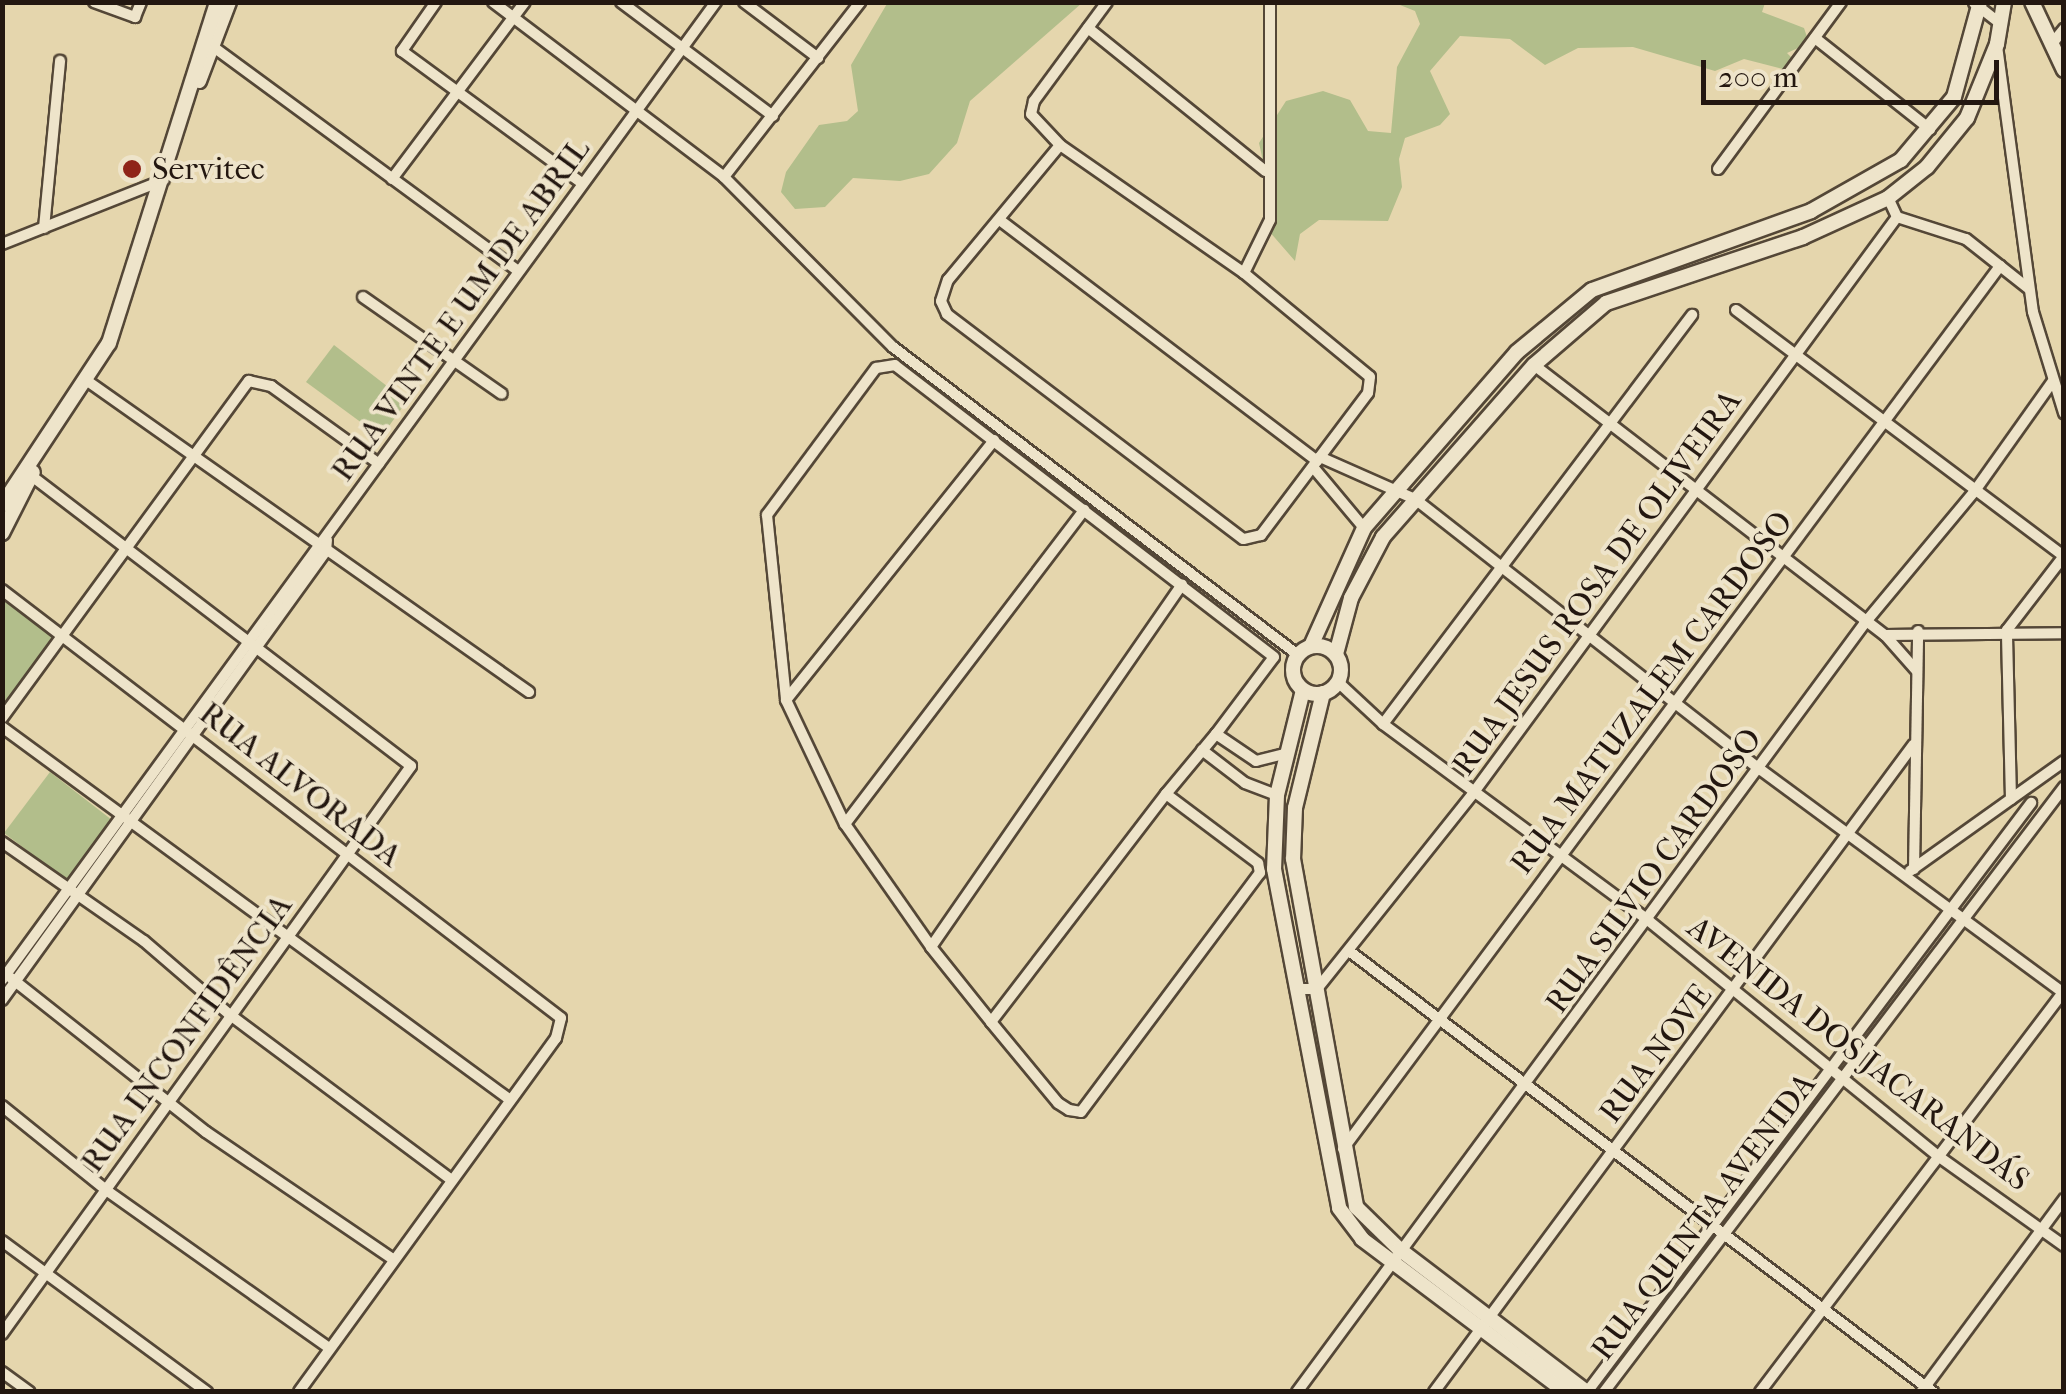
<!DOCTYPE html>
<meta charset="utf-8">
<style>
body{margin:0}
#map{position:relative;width:2066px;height:1394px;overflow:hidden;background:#e5d6ad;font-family:"IM FELL French Canon",serif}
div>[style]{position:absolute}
.green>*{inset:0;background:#b2be8b}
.roads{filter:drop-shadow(2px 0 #544737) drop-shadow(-2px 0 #544737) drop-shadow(0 2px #544737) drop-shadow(0 -2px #544737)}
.street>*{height:10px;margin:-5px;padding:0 5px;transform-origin:5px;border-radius:5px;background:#eee4ca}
.secondary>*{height:14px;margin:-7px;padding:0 7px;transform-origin:7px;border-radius:7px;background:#eee4ca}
.secondary>.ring{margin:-7px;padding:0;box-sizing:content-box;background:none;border:14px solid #eee4ca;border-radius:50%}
.dots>*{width:28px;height:28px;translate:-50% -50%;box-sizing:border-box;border:5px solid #eee4ca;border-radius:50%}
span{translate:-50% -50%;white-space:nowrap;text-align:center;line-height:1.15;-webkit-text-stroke:8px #eee4ca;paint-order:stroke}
.poi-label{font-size:32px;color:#231710}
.left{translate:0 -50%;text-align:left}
.street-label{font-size:32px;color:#231710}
.frame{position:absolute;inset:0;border:5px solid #231710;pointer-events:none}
.scale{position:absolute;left:1701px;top:60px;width:298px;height:45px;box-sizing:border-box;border:5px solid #231710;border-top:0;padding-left:12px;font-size:30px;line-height:35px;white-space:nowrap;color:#231710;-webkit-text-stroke:8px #eee4ca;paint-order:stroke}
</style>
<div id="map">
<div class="green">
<div style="clip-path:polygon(888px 2px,1082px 3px,970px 101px,957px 143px,929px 174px,900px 181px,853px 178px,825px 207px,795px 209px,781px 192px,786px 172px,819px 125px,847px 121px,858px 111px,851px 65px)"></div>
<div style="clip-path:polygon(1395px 3px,1790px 3px,1765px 3px,1762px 12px,1804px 28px,1809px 43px,1787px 53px,1797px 63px,1787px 70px,1744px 59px,1715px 71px,1633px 47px,1578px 48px,1545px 65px,1510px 39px,1460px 36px,1430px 71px,1450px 114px,1440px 125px,1405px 138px,1399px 159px,1402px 187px,1388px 221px,1319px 220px,1300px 234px,1295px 261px,1269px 231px,1269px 188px,1259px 143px,1286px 101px,1323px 91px,1350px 100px,1368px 131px,1391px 133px,1397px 67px,1420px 24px,1415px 11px)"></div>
<div style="clip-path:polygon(334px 345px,392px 390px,402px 408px,381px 437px,306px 382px)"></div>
<div style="clip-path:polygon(3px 598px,56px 637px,3px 709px)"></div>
<div style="clip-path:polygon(50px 772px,112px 820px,69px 882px,4px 833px)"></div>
</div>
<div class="roads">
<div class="street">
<div style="left:94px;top:2px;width:44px;rotate:20.1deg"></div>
<div style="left:135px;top:17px;width:16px;rotate:-68deg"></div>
<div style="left:436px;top:2px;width:60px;rotate:124.8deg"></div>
<div style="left:402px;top:51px;width:223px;rotate:36.3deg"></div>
<div style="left:493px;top:2px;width:290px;rotate:37.1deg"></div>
<div style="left:724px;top:177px;width:240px;rotate:45.2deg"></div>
<div style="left:893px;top:347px;width:509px;rotate:37.25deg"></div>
<div style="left:621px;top:2px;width:190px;rotate:36.9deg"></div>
<div style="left:744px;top:2px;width:93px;rotate:37.1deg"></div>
<div style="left:1974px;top:3px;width:34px;rotate:38deg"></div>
<div style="left:1088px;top:28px;width:228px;rotate:38.9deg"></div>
<div style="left:1815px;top:38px;width:147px;rotate:38.4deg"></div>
<div style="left:208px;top:43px;width:385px;rotate:36.3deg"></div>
<div style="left:2051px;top:45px;width:21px;rotate:-51deg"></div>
<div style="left:1997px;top:46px;width:268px;rotate:82.3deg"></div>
<div style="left:2033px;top:312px;width:106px;rotate:72.9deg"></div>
<div style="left:1060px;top:145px;width:224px;rotate:34.8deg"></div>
<div style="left:1244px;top:273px;width:163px;rotate:39.5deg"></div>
<div style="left:1370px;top:377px;width:16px;rotate:97deg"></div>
<div style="left:1368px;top:393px;width:178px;rotate:127deg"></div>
<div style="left:1261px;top:535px;width:18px;rotate:167deg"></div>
<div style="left:1243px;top:539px;width:372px;rotate:-142.8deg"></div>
<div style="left:947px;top:314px;width:14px;rotate:-115deg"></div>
<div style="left:941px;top:301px;width:22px;rotate:-72deg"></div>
<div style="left:948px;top:280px;width:175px;rotate:-50.3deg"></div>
<div style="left:1060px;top:145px;width:42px;rotate:-133.1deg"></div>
<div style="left:1031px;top:114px;width:13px;rotate:-77deg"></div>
<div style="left:1034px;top:101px;width:123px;rotate:-53.6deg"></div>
<div style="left:1718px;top:169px;width:207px;rotate:-53.6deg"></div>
<div style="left:724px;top:177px;width:222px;rotate:-52.1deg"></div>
<div style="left:392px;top:179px;width:221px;rotate:-53.1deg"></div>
<div style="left:1897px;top:217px;width:72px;rotate:17.7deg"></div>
<div style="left:1966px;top:239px;width:80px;rotate:38.4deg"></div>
<div style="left:1001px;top:221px;width:397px;rotate:37.2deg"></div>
<div style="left:44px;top:228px;width:168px;rotate:-84.5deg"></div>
<div style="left:2px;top:244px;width:174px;rotate:-21.6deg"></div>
<div style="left:1244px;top:273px;width:59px;rotate:-63.9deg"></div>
<div style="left:1270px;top:220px;width:218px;rotate:-90deg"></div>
<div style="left:363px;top:297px;width:169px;rotate:34.9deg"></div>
<div style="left:1736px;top:310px;width:410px;rotate:36.9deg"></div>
<div style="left:1534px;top:365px;width:443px;rotate:37.6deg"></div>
<div style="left:1885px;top:635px;width:47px;rotate:48.5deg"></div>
<div style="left:86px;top:380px;width:542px;rotate:35.16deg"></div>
<div style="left:1320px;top:457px;width:104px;rotate:23.9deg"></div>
<div style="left:1415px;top:499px;width:439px;rotate:38.1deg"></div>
<div style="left:1761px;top:770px;width:376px;rotate:36.4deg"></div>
<div style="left:1313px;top:467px;width:80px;rotate:50.1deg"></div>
<div style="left:2px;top:590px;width:704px;rotate:37.44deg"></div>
<div style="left:561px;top:1018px;width:21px;rotate:104deg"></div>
<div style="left:556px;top:1038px;width:437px;rotate:126deg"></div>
<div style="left:1885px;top:635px;width:179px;rotate:-0.6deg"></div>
<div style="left:1338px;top:682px;width:62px;rotate:43deg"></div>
<div style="left:1383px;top:724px;width:331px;rotate:36.5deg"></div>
<div style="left:1649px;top:921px;width:372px;rotate:39.1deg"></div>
<div style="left:1938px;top:1156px;width:155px;rotate:35.5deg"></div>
<div style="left:786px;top:700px;width:333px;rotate:-51.3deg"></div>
<div style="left:2px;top:718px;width:418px;rotate:-53.8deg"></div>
<div style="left:249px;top:381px;width:23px;rotate:13deg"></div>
<div style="left:271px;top:386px;width:133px;rotate:35.8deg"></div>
<div style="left:1383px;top:724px;width:513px;rotate:-52.93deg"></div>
<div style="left:2px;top:727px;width:629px;rotate:36.27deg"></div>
<div style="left:1216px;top:734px;width:48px;rotate:34deg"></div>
<div style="left:1256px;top:761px;width:30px;rotate:-14deg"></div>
<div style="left:1202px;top:750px;width:54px;rotate:37.5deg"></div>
<div style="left:1245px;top:783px;width:34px;rotate:21deg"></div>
<div style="left:2011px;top:799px;width:169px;rotate:-91.4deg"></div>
<div style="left:2007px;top:630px;width:93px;rotate:-52.4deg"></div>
<div style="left:845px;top:824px;width:395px;rotate:-52.7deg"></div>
<div style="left:2px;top:842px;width:173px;rotate:34.9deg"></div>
<div style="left:144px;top:941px;width:112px;rotate:40.7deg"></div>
<div style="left:229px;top:1014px;width:276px;rotate:36.7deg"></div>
<div style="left:1914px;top:869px;width:238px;rotate:-89deg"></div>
<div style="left:1910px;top:871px;width:189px;rotate:-35.5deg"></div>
<div style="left:931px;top:947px;width:441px;rotate:-55.3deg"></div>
<div style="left:1349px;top:951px;width:732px;rotate:37.06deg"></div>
<div style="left:11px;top:978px;width:248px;rotate:38.3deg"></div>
<div style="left:206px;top:1132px;width:226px;rotate:34.2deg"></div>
<div style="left:2px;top:980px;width:1211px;rotate:-53.87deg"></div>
<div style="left:1298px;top:989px;width:19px"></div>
<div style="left:1317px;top:989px;width:252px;rotate:-51.4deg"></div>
<div style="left:1474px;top:792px;width:714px;rotate:-53.66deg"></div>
<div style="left:1897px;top:217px;width:21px;rotate:-115deg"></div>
<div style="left:2px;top:1000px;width:554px;rotate:-54.19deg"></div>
<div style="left:326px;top:551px;width:11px;rotate:-85deg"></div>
<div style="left:991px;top:1022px;width:287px;rotate:-52.5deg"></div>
<div style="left:1166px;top:794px;width:78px;rotate:-50.2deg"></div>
<div style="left:1216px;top:734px;width:96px;rotate:-53deg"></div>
<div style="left:1274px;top:657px;width:478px;rotate:-142.4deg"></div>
<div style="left:895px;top:365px;width:19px;rotate:171deg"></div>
<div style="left:876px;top:368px;width:183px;rotate:126.6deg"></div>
<div style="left:767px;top:515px;width:186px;rotate:84.1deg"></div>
<div style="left:786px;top:700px;width:137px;rotate:64.6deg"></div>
<div style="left:845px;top:824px;width:150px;rotate:55deg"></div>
<div style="left:931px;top:947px;width:96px;rotate:51.3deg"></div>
<div style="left:991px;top:1022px;width:105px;rotate:50.4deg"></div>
<div style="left:1058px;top:1103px;width:13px;rotate:32deg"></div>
<div style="left:1069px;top:1110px;width:12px;rotate:9deg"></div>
<div style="left:1081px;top:1112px;width:299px;rotate:-53.2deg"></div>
<div style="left:1260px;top:873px;width:10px;rotate:-101deg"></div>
<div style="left:1258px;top:863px;width:115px;rotate:-143.1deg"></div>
<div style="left:2px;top:1106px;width:134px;rotate:38.9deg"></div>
<div style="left:106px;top:1190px;width:273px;rotate:35.3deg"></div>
<div style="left:1343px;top:1149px;width:1101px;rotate:-53.35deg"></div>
<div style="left:2px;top:1241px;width:255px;rotate:36.4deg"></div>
<div style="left:2px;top:1334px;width:700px;rotate:-54.24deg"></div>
<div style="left:411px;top:766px;width:484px;rotate:-142.6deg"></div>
<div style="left:2px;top:1372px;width:34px;rotate:36deg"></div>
<div style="left:1922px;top:1391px;width:239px;rotate:-53.5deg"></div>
<div style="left:1297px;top:1392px;width:955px;rotate:-53.56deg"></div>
<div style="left:1864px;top:624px;width:172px;rotate:-50.2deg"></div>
<div style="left:1974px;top:492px;width:136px;rotate:-54.6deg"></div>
<div style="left:1434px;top:1392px;width:806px;rotate:-53.47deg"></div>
<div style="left:1587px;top:1392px;width:738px;rotate:-52.99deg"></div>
<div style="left:1604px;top:1392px;width:760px;rotate:-52.75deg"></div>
<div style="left:1760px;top:1392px;width:503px;rotate:-52.83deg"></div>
</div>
<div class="secondary">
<div style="left:2032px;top:2px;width:75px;rotate:64.8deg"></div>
<div style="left:199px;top:81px;width:85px;rotate:-69.2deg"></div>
<div style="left:2px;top:505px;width:194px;rotate:-56.6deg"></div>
<div style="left:109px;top:343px;width:358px;rotate:-72.4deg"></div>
<div style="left:2px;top:533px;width:68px;rotate:-63.1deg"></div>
<div class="ring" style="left:1293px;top:646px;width:34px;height:34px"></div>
<div style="left:1311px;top:646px;width:129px;rotate:-65.8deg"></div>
<div style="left:1364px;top:528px;width:233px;rotate:-49deg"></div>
<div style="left:1517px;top:352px;width:97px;rotate:-39.6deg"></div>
<div style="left:1592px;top:290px;width:233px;rotate:-19.8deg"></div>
<div style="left:1811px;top:211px;width:103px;rotate:-29.5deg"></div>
<div style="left:1901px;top:160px;width:82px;rotate:-49.9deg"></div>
<div style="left:1954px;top:97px;width:98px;rotate:-74.7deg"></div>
<div style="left:1336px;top:654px;width:58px;rotate:-75deg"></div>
<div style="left:1351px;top:598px;width:69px;rotate:-62.3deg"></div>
<div style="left:1383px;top:537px;width:229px;rotate:-48.7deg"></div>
<div style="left:1534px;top:365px;width:95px;rotate:-40.7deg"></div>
<div style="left:1606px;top:303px;width:208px;rotate:-18.5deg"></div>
<div style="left:1803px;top:237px;width:94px;rotate:-24.6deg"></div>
<div style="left:1888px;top:198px;width:50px;rotate:-38.5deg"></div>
<div style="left:1927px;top:167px;width:63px;rotate:-50.8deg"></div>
<div style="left:1967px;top:118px;width:80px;rotate:-67.9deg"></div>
<div style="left:1997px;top:44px;width:43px;rotate:-80.5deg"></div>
<div style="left:1303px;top:690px;width:108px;rotate:103.9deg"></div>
<div style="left:1277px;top:795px;width:74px;rotate:92.3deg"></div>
<div style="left:1274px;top:869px;width:345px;rotate:79.1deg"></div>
<div style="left:1339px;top:1208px;width:39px;rotate:53deg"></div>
<div style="left:1362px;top:1239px;width:255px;rotate:36.9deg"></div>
<div style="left:1323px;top:693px;width:118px;rotate:103.7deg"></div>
<div style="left:1295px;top:808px;width:51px;rotate:92.2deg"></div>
<div style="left:1293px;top:859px;width:354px;rotate:79.7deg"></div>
<div style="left:1356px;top:1207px;width:60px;rotate:44.3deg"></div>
<div style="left:1399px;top:1249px;width:236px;rotate:37.3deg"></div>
</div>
</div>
<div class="dots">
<div style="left:132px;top:169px;background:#8f2418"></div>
</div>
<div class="poi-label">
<span class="left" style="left:152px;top:169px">Servitec</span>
</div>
<div class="street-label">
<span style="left:461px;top:310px;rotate:-54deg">RUA VINTE E UM DE ABRIL</span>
<span style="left:1597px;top:583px;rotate:-54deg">RUA JESUS ROSA DE OLIVEIRA</span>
<span style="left:1652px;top:693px;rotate:-53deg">RUA MATUZALEM CARDOSO</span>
<span style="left:300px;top:785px;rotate:38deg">RUA ALVORADA</span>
<span style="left:1654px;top:871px;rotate:-54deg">RUA SILVIO CARDOSO</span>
<span style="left:187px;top:1034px;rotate:-54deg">RUA INCONFIDÊNCIA</span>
<span style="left:1656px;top:1054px;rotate:-53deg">RUA NOVE</span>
<span style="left:1858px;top:1054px;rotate:38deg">AVENIDA DOS JACARANDÁS</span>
<span style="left:1704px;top:1217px;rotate:-53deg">RUA QUINTA AVENIDA</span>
</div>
<div class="frame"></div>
<div class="scale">200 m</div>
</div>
